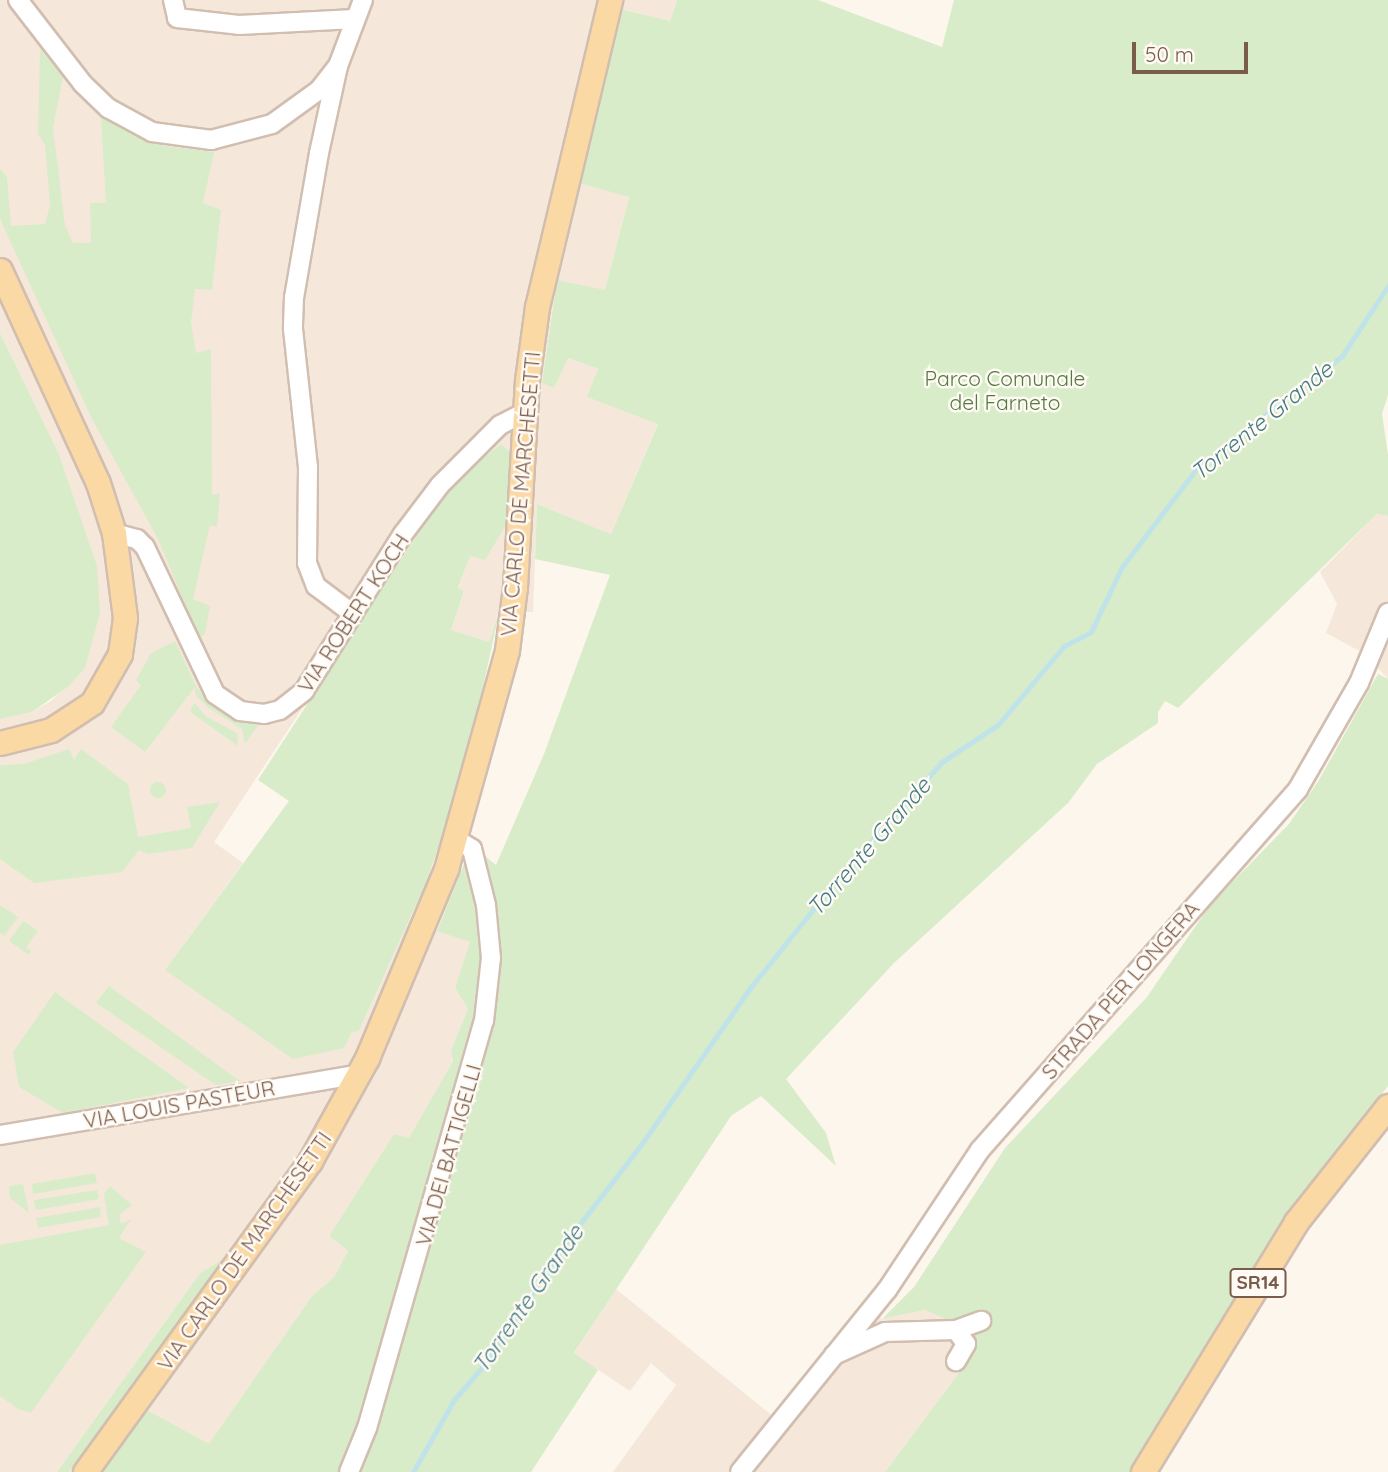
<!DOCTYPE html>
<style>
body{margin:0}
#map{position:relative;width:1388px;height:1472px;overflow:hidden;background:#fdf6ec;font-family:Quicksand,sans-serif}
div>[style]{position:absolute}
.residential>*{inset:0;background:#f5e8da}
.green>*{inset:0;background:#d8ecc9}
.round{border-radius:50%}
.stream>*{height:4.5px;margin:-2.25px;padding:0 2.25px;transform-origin:2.25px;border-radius:2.25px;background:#bfe3e8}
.roads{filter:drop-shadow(2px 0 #d1beb0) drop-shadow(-2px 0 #d1beb0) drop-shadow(0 2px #d1beb0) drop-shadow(0 -2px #d1beb0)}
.minor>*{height:18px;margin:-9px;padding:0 9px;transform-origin:9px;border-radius:9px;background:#fff}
.major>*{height:23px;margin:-11.5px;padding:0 11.5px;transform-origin:11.5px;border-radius:11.5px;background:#fbd9a5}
span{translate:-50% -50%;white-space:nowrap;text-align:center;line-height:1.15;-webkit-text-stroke:5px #fffaf3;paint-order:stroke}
.shield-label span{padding:2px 5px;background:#fffaf3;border:2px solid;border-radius:5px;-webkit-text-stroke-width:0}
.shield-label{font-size:19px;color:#7a5c4d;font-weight:700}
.park-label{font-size:21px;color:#537a41}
.street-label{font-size:21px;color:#7a5c4d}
.water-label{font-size:23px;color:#437c86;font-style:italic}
.scale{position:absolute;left:1132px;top:42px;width:116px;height:32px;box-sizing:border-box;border:4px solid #7a5c4d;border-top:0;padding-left:9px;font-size:21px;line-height:24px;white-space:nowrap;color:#7a5c4d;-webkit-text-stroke:5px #fffaf3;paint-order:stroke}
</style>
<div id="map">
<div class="residential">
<div style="clip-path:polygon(0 0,677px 0,670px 21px,623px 11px,581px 183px,629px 196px,605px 291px,557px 280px,542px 383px,554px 387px,567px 358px,598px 369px,588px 397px,658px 423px,611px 534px,537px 504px,533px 612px,500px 610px,489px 642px,451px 630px,464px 591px,458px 589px,470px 556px,499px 536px,509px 520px,501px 444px,468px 470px,432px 512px,214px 842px,243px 863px,165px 970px,351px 1033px,359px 1031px,409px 921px,471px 942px,455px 988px,468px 1009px,451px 1050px,453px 1061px,409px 1139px,394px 1134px,329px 1236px,348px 1251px,334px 1277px,312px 1296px,209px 1445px,145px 1409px,101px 1472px,69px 1472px,224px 1259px,200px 1273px,57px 1472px,0 1472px,0 719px,32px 712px,51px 701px,85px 668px,58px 452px,0 333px)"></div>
<div style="clip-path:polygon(1377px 514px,1388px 516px,1388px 679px,1365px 654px,1326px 633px,1337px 604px,1320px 572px)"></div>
<div style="clip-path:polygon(616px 1289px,774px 1417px,863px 1309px,882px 1319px,925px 1310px,947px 1320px,991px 1312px,991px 1325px,971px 1334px,971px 1354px,964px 1366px,885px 1472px,613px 1472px,676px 1385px,651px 1363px,630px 1391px,574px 1354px)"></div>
</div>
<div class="green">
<div style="clip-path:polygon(677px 0,818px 0,942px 47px,954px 0,1388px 0,1388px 395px,1382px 414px,1388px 455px,1388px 516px,1377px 514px,1178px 708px,1165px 701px,1158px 712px,1158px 723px,1097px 764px,1068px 803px,894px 963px,786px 1079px,826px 1133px,836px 1166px,761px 1096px,731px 1116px,574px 1353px,598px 1370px,531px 1472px,357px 1472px,449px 1179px,492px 1021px,498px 944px,485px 856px,496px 865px,544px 754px,610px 575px,535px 559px,537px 504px,611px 534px,658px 424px,587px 397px,598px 369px,568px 358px,554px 388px,542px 383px,557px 280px,605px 290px,629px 197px,580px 183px,623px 10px,670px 21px)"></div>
<div style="clip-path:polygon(40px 49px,63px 77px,53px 128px,65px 225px,73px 243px,91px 243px,90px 203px,106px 203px,101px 118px,111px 119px,138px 137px,164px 146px,214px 152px,203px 203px,221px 210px,212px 290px,195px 289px,191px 322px,196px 353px,211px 349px,212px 495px,220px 493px,217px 527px,210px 525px,193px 599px,210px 606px,205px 634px,199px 638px,158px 539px,91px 417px,0 219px,0 169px,7px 177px,11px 226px,45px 224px,50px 205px,45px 145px,38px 134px)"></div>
<div style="clip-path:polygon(0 333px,58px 452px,97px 566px,100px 613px,85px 668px,69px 686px,32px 712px,0 719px)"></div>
<div style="clip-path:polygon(501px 444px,512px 454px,509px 520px,485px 560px,470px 556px,458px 588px,464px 591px,451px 630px,489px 642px,500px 609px,464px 774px,426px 883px,359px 1031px,351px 1033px,344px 1048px,293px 1059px,165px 970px,289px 801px,258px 780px,432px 512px,468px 470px)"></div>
<div style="clip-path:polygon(175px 641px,196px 686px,210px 704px,233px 719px,259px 724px,245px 744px,242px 729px,209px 708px,196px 696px,195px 687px,145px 752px,111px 727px,141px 685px,136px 680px,151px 653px)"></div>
<div style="clip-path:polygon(1378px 674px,1388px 679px,1388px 1086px,1288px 1212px,1136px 1472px,885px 1472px,964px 1366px,971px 1354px,971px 1334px,991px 1325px,991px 1313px,947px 1320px,925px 1310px,882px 1319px,914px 1287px,1005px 1148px,1147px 997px,1210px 905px,1289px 824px,1319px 780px)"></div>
<div style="clip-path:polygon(194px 703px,207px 717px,237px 733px,238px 746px,190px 712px)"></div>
<div style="clip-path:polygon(69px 749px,74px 760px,81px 749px,128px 784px,138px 837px,191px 828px,187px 807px,220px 802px,192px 848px,148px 854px,139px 850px,122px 872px,34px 883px,0 859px,0 765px,24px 764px)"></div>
<div class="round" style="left:150px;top:782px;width:16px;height:16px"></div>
<div style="clip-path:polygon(464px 864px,472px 865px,486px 954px,479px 1013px,358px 1432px,342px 1472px,101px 1472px,145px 1409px,209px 1444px,312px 1296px,334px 1277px,348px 1251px,329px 1236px,394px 1134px,409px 1138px,453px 1061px,451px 1050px,468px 1009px,455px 988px,470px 942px,437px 931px)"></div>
<div style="clip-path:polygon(0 905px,18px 917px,4px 936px,0 933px)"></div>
<div style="clip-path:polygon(23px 921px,38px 931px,26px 947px,31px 951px,29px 955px,9px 941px)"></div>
<div style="clip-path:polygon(109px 986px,240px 1081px,216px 1085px,96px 1003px)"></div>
<div style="clip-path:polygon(55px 992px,189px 1088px,63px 1113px,19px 1087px,13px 1052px)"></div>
<div style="clip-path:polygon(95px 1173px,97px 1183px,33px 1194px,32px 1184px)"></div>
<div style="clip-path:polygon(23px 1184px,29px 1213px,10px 1198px,9px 1186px)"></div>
<div style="clip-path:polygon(110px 1186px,132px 1205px,119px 1215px,121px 1224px,131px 1219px,119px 1238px,146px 1252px,31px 1413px,18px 1409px,0 1396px,0 1245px,109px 1225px,104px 1194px)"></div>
<div style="clip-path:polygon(97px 1190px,99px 1199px,36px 1210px,34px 1200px)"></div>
<div style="clip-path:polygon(100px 1207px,101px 1217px,38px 1228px,36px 1218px)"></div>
<div style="clip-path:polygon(225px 1258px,69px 1472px,57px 1472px,200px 1273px)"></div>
</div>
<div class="stream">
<div style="left:413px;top:1472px;width:83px;rotate:-60.3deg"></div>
<div style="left:454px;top:1400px;width:48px;rotate:-49.3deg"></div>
<div style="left:485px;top:1364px;width:146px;rotate:-56.4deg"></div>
<div style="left:566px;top:1242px;width:123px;rotate:-52.3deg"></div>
<div style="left:641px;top:1145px;width:193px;rotate:-55.2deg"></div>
<div style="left:751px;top:987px;width:141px;rotate:-51.3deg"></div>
<div style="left:839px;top:877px;width:154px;rotate:-48.2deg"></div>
<div style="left:942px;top:762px;width:67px;rotate:-33.5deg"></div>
<div style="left:998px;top:725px;width:103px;rotate:-50.1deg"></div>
<div style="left:1064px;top:646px;width:30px;rotate:-27deg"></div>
<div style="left:1091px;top:632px;width:72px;rotate:-64.5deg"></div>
<div style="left:1122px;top:567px;width:126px;rotate:-52.8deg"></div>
<div style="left:1198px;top:467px;width:182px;rotate:-37.6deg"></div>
<div style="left:1342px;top:356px;width:84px;rotate:-56.7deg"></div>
</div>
<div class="roads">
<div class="minor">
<div style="left:18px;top:0;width:106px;rotate:52.3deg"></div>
<div style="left:83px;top:84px;width:35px;rotate:44deg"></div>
<div style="left:108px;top:108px;width:50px;rotate:28.6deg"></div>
<div style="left:152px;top:132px;width:60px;rotate:7.7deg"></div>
<div style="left:211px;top:140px;width:63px;rotate:-14.7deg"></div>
<div style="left:272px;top:124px;width:58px;rotate:-35.9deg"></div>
<div style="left:319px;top:90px;width:31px;rotate:-52deg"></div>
<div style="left:338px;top:66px;width:71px;rotate:-69.3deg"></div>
<div style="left:173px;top:0;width:18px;rotate:77deg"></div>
<div style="left:177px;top:18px;width:62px;rotate:6.4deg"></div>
<div style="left:239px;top:25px;width:116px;rotate:-3deg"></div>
<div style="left:338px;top:66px;width:89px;rotate:102.3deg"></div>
<div style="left:319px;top:153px;width:146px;rotate:99.8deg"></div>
<div style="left:294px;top:297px;width:32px;rotate:92deg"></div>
<div style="left:293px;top:329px;width:139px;rotate:83.8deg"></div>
<div style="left:308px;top:467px;width:96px;rotate:90.6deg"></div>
<div style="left:307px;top:563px;width:25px;rotate:69deg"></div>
<div style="left:316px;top:586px;width:46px;rotate:37.1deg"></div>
<div style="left:114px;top:533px;width:24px;rotate:15deg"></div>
<div style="left:137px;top:539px;width:11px;rotate:45deg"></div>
<div style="left:145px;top:547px;width:163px;rotate:64.5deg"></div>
<div style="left:215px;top:694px;width:30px;rotate:34deg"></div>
<div style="left:240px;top:711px;width:24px;rotate:7deg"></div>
<div style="left:264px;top:714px;width:16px;rotate:-14deg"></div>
<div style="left:280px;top:710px;width:31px;rotate:-38deg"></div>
<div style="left:304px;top:691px;width:186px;rotate:-57.8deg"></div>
<div style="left:403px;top:534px;width:61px;rotate:-52.9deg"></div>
<div style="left:440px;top:485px;width:85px;rotate:-45deg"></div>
<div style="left:500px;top:425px;width:27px;rotate:-27deg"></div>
<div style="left:0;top:1135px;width:364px;rotate:-9.6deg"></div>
<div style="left:956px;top:1330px;width:27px;rotate:-20deg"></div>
<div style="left:834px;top:1355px;width:56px;rotate:-24.3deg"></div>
<div style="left:885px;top:1332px;width:71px;rotate:-1.6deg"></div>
<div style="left:956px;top:1330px;width:17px;rotate:54deg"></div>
<div style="left:966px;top:1344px;width:20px;rotate:120deg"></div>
<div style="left:349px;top:1472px;width:48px;rotate:-67.8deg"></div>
<div style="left:367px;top:1428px;width:423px;rotate:-74deg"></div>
<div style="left:484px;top:1021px;width:63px;rotate:-83.7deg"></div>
<div style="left:491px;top:958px;width:53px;rotate:-95.4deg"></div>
<div style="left:486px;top:905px;width:58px;rotate:-104deg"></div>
<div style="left:472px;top:849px;width:19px;rotate:-148deg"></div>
<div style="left:740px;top:1472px;width:234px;rotate:-51.1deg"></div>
<div style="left:887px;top:1290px;width:168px;rotate:-56.4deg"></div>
<div style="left:980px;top:1150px;width:481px;rotate:-48.6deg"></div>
<div style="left:1298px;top:789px;width:122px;rotate:-60.1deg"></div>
<div style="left:1359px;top:683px;width:76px;rotate:-67.5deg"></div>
</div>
<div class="major">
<div style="left:0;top:270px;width:234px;rotate:65.3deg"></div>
<div style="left:98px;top:483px;width:52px;rotate:72.3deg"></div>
<div style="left:114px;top:533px;width:86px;rotate:82.6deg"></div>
<div style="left:125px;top:618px;width:36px;rotate:98deg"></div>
<div style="left:120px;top:654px;width:56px;rotate:119.7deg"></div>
<div style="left:92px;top:703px;width:49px;rotate:146.6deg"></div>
<div style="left:51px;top:730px;width:53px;rotate:165.7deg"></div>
<div style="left:85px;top:1472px;width:384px;rotate:-54.1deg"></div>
<div style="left:310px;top:1161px;width:118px;rotate:-61deg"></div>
<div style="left:367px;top:1058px;width:205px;rotate:-67.3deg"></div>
<div style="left:446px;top:869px;width:227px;rotate:-74.4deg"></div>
<div style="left:507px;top:650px;width:64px;rotate:-82.8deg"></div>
<div style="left:515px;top:587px;width:207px;rotate:-86.7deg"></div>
<div style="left:527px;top:380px;width:74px;rotate:-82.2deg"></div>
<div style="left:537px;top:307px;width:316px;rotate:-76.6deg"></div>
<div style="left:1143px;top:1472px;width:293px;rotate:-58.5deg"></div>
<div style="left:1296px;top:1222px;width:148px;rotate:-51.6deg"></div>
</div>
</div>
<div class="shield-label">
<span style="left:1258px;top:1283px">SR14</span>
</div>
<div class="park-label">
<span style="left:1005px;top:390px">Parco Comunale<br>del Farneto</span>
</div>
<div class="street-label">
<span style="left:520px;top:494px;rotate:-85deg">VIA CARLO DE MARCHESETTI</span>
<span style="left:353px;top:613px;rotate:-57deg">VIA ROBERT KOCH</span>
<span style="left:1120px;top:990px;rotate:-49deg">STRADA PER LONGERA</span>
<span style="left:179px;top:1104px;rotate:-10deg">VIA LOUIS PASTEUR</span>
<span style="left:448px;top:1155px;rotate:-74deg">VIA DEI BATTIGELLI</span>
<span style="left:244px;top:1251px;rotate:-55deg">VIA CARLO DE MARCHESETTI</span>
</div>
<div class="water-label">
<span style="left:1262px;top:421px;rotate:-39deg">Torrente Grande</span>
<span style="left:869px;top:847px;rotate:-49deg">Torrente Grande</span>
<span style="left:528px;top:1299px;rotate:-55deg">Torrente Grande</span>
</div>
<div class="scale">50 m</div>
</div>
